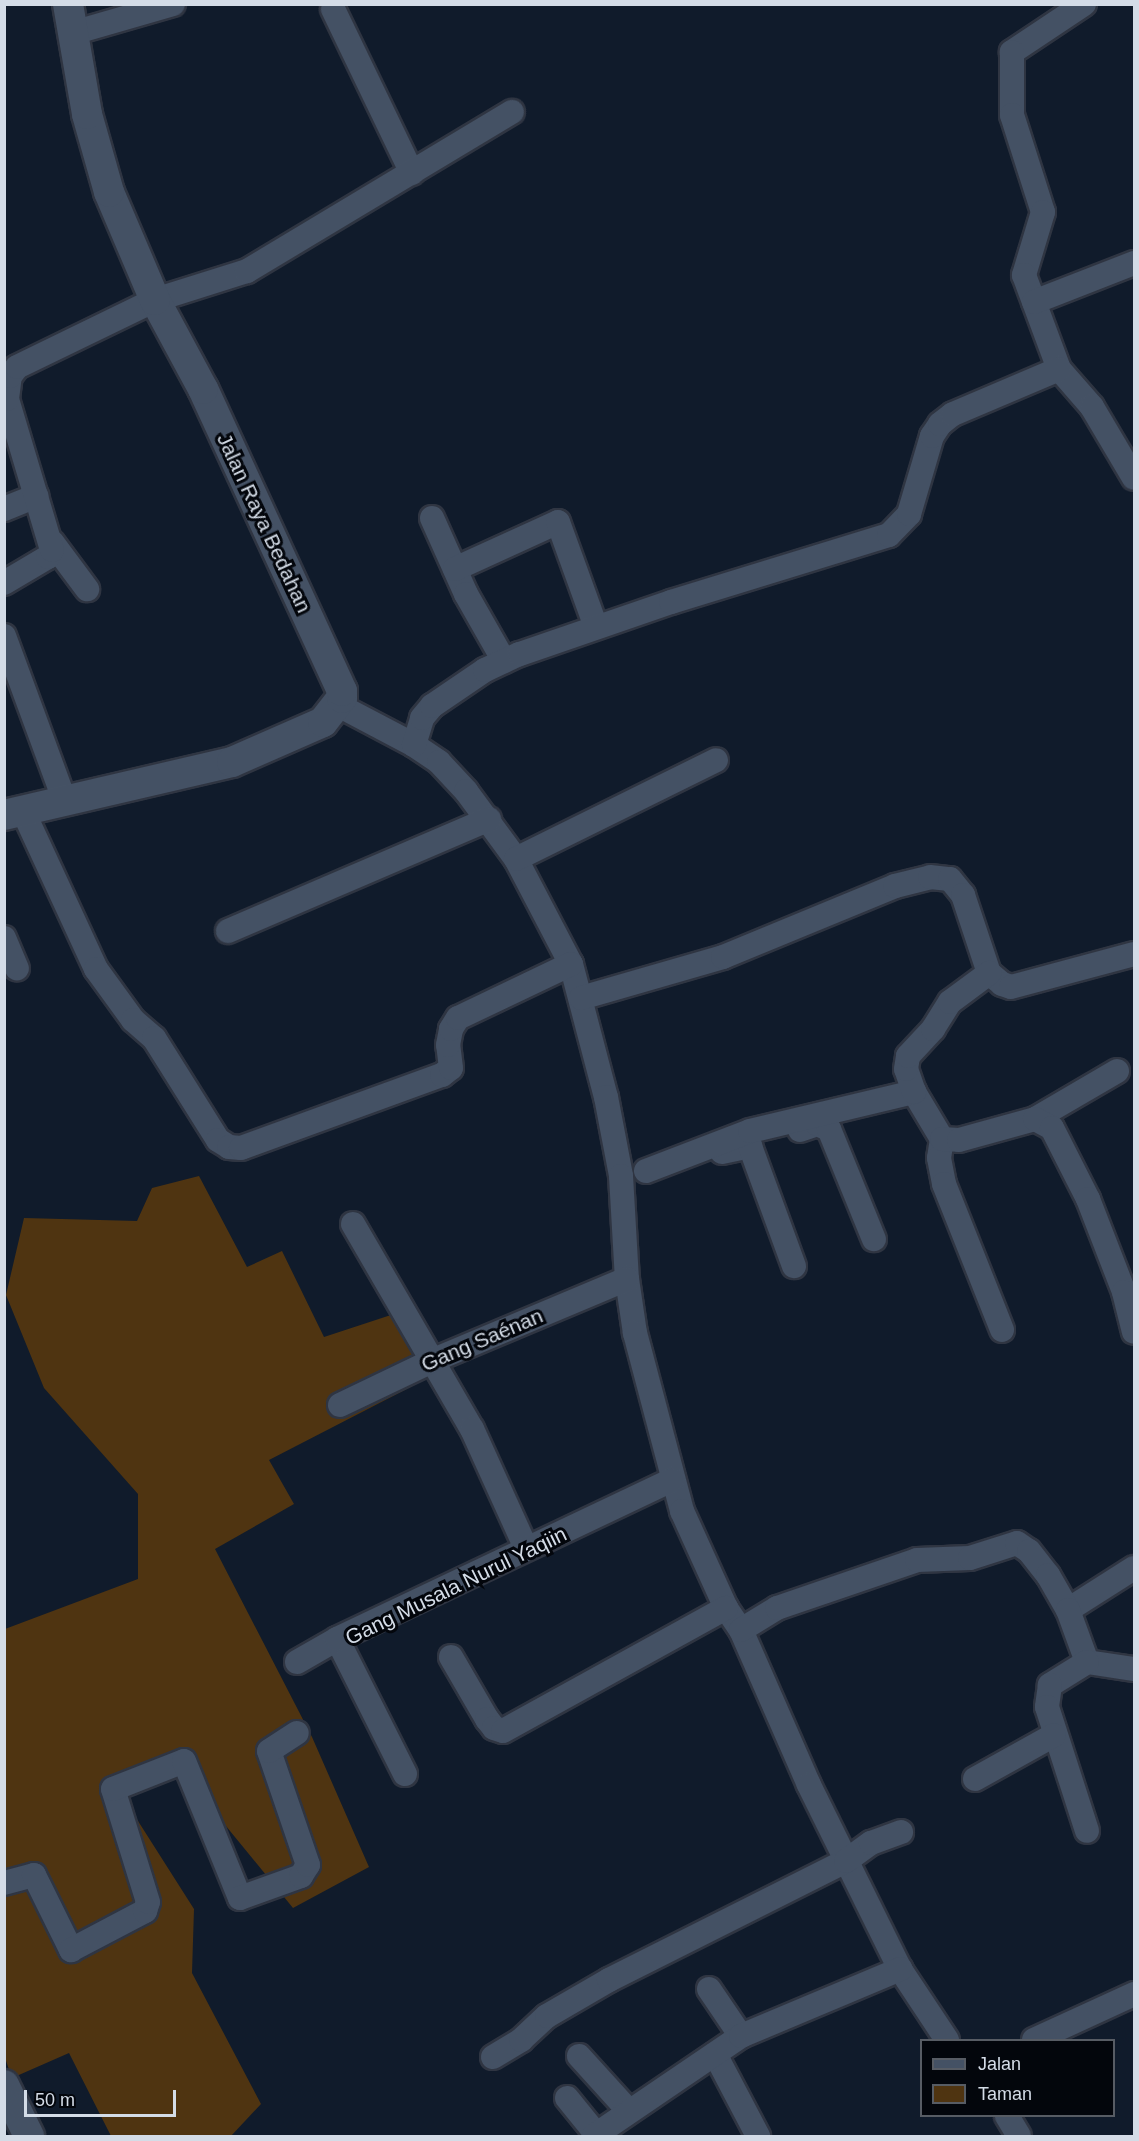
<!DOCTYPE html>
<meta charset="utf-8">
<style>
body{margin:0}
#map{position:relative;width:1139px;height:2141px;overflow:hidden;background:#101b2b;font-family:Arial,sans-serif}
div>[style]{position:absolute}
.green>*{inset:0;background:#4f3411}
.roads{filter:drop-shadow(2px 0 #2f3542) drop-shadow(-2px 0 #2f3542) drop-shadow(0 2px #2f3542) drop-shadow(0 -2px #2f3542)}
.minor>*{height:24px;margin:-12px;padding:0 12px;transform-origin:12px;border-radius:12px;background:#445164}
.tertiary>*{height:30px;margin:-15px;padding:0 15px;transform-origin:15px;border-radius:15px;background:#445164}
span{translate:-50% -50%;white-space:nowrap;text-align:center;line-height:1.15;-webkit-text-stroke:6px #03060c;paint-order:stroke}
.street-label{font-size:21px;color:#d4dce7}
.frame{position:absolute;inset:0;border:6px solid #d4dce7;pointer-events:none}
.legend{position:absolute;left:920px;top:2039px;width:195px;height:78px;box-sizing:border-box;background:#03060c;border:2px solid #575c64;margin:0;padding:8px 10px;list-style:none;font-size:18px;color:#d4dce7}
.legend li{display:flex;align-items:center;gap:12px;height:30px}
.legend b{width:30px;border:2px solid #575c64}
.scale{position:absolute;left:24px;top:2090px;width:152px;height:27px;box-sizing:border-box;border:3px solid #d4dce7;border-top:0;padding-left:8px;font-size:18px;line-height:21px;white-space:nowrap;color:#d4dce7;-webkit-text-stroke:4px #03060c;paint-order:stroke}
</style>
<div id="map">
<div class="green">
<div style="clip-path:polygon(199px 1176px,247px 1267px,282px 1251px,324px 1337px,397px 1313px,430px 1377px,269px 1460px,294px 1504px,215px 1549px,312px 1737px,369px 1867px,293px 1908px,167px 1754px,117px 1788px,194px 1909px,192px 1973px,261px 2104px,231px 2136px,111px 2136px,69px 2053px,12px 2078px,5px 2058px,5px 1629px,138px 1579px,138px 1494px,44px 1388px,6px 1295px,24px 1218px,137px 1221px,152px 1188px)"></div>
</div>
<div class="roads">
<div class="minor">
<div style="left:1084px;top:4px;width:87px;rotate:146.3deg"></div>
<div style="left:1012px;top:52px;width:63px;rotate:90deg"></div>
<div style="left:1012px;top:115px;width:102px;rotate:72.3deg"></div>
<div style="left:1043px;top:212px;width:66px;rotate:106.8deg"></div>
<div style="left:1024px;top:275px;width:100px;rotate:69.6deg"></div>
<div style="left:1059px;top:369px;width:50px;rotate:49deg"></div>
<div style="left:1092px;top:407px;width:82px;rotate:59.4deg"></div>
<div style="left:333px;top:9px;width:182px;rotate:64.3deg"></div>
<div style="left:73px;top:33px;width:104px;rotate:-16.2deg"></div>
<div style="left:1034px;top:302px;width:107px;rotate:-21.3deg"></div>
<div style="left:4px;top:509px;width:35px;rotate:-22deg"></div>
<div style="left:432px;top:518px;width:83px;rotate:65.9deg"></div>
<div style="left:466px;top:594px;width:77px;rotate:60.4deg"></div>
<div style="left:52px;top:542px;width:59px;rotate:53.3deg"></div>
<div style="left:455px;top:569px;width:113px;rotate:-24.5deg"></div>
<div style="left:558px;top:522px;width:112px;rotate:70.1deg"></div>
<div style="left:4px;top:583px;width:51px;rotate:-30.6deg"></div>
<div style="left:48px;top:557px;width:8px;rotate:-60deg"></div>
<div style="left:52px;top:550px;width:158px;rotate:-106.6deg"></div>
<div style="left:7px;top:399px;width:23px;rotate:-83deg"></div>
<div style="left:10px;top:376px;width:11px;rotate:-52deg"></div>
<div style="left:17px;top:367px;width:153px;rotate:-25.9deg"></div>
<div style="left:155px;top:300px;width:96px;rotate:-17.5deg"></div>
<div style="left:247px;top:271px;width:309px;rotate:-31deg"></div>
<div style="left:4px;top:636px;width:177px;rotate:69.8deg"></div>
<div style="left:340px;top:706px;width:84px;rotate:27.8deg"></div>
<div style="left:414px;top:745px;width:30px;rotate:34deg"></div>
<div style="left:439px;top:762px;width:40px;rotate:47deg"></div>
<div style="left:466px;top:791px;width:84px;rotate:53.7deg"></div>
<div style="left:516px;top:859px;width:119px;rotate:62.4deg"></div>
<div style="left:571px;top:964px;width:138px;rotate:75.3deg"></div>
<div style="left:606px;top:1097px;width:80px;rotate:79.2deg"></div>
<div style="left:621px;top:1176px;width:103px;rotate:86.7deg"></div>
<div style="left:627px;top:1279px;width:55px;rotate:81.6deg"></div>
<div style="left:635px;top:1333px;width:184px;rotate:75.2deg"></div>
<div style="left:682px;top:1511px;width:107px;rotate:65.6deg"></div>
<div style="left:726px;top:1608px;width:27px;rotate:56deg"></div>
<div style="left:741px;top:1630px;width:169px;rotate:66.3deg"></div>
<div style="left:809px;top:1785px;width:205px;rotate:63.7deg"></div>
<div style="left:900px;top:1969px;width:85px;rotate:56.5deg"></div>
<div style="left:414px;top:745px;width:28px;rotate:-73deg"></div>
<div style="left:422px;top:718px;width:16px;rotate:-50deg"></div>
<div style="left:432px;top:706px;width:64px;rotate:-34.2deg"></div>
<div style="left:485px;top:670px;width:38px;rotate:-25deg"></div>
<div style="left:520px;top:654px;width:160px;rotate:-19deg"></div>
<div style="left:671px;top:602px;width:228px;rotate:-17.1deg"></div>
<div style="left:889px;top:535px;width:29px;rotate:-46deg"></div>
<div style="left:909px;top:514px;width:81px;rotate:-73.6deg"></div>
<div style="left:932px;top:436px;width:14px;rotate:-56deg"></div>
<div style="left:940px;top:424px;width:16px;rotate:-38deg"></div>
<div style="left:953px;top:414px;width:115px;rotate:-23deg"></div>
<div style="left:23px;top:811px;width:174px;rotate:65.2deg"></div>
<div style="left:96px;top:969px;width:63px;rotate:54deg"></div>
<div style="left:133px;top:1020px;width:28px;rotate:41deg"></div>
<div style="left:154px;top:1038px;width:120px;rotate:57.9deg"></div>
<div style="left:218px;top:1140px;width:13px;rotate:32deg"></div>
<div style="left:229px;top:1147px;width:12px;rotate:5deg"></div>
<div style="left:241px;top:1148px;width:214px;rotate:-20deg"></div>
<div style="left:442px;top:1075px;width:11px;rotate:-38deg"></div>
<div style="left:451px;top:1068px;width:23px;rotate:-97deg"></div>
<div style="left:448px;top:1045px;width:16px;rotate:-79deg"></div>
<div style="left:451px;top:1029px;width:13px;rotate:-58deg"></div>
<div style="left:458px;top:1018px;width:125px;rotate:-25.5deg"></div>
<div style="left:516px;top:859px;width:223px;rotate:-26.3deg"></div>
<div style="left:228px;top:931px;width:284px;rotate:-23.2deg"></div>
<div style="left:4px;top:938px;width:33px;rotate:67deg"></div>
<div style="left:581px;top:998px;width:148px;rotate:-16.1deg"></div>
<div style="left:723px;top:957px;width:186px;rotate:-22.4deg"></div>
<div style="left:895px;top:886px;width:36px;rotate:-14deg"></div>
<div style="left:930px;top:877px;width:20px;rotate:6deg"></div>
<div style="left:950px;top:879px;width:21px;rotate:51deg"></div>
<div style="left:963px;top:895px;width:82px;rotate:71.6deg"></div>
<div style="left:989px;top:973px;width:17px;rotate:40deg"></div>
<div style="left:1002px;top:984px;width:9px;rotate:18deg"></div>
<div style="left:1011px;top:987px;width:127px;rotate:-15deg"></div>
<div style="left:914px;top:1092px;width:55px;rotate:59.2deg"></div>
<div style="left:942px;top:1139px;width:19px;rotate:99deg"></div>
<div style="left:939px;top:1158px;width:26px;rotate:79deg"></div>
<div style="left:944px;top:1184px;width:157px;rotate:68.3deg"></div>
<div style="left:1035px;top:1119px;width:95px;rotate:-30.3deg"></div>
<div style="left:800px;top:1130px;width:18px;rotate:-19deg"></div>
<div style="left:817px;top:1124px;width:13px;rotate:23deg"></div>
<div style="left:829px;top:1129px;width:119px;rotate:67.8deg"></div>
<div style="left:942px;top:1139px;width:17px;rotate:3deg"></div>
<div style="left:959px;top:1140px;width:79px;rotate:-15.4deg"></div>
<div style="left:1035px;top:1119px;width:19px;rotate:28deg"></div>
<div style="left:1052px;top:1128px;width:80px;rotate:63.1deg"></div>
<div style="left:1088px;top:1199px;width:100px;rotate:68.8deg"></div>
<div style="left:1124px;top:1292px;width:41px;rotate:76deg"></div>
<div style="left:722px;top:1152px;width:29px;rotate:-12deg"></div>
<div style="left:750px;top:1146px;width:128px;rotate:69.9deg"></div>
<div style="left:646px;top:1171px;width:111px;rotate:-21deg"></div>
<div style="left:750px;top:1131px;width:169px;rotate:-13.4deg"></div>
<div style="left:914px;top:1092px;width:24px;rotate:-109deg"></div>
<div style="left:906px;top:1069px;width:13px;rotate:-81deg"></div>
<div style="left:908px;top:1056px;width:37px;rotate:-47deg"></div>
<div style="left:933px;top:1029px;width:32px;rotate:-58deg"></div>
<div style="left:950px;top:1002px;width:49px;rotate:-36.6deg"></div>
<div style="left:353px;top:1224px;width:237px;rotate:59.9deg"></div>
<div style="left:472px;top:1429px;width:131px;rotate:65.6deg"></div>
<div style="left:340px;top:1405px;width:104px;rotate:-25.6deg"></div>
<div style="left:434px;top:1360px;width:209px;rotate:-22.8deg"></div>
<div style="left:1068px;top:1610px;width:78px;rotate:-32.5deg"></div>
<div style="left:741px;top:1630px;width:42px;rotate:-31.4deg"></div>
<div style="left:777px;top:1608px;width:148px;rotate:-18.9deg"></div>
<div style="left:917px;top:1560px;width:53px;rotate:-2.2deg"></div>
<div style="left:970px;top:1558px;width:49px;rotate:-17.7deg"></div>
<div style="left:1017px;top:1543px;width:14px;rotate:34deg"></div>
<div style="left:1029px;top:1551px;width:31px;rotate:52deg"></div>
<div style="left:1048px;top:1575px;width:40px;rotate:60.3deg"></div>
<div style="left:1068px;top:1610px;width:55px;rotate:69.9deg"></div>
<div style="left:1087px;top:1662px;width:48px;rotate:8.5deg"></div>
<div style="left:451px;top:1657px;width:72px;rotate:59.9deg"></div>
<div style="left:487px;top:1719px;width:11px;rotate:52deg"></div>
<div style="left:494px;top:1728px;width:9px;rotate:18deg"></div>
<div style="left:503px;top:1731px;width:255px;rotate:-28.9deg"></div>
<div style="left:297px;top:1662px;width:46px;rotate:-29.9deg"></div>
<div style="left:1087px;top:1662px;width:44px;rotate:148.1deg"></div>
<div style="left:1050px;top:1685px;width:22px;rotate:98deg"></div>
<div style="left:1047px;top:1707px;width:130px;rotate:72.1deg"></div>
<div style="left:405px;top:1774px;width:151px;rotate:-116.7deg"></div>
<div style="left:337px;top:1639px;width:371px;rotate:-25.4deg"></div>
<div style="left:975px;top:1779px;width:90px;rotate:-29.1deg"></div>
<div style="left:4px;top:1883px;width:31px;rotate:-15deg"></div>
<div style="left:34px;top:1875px;width:84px;rotate:63.7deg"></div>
<div style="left:71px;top:1950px;width:84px;rotate:-27.8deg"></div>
<div style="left:145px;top:1911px;width:9px;rotate:-72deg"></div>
<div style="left:148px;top:1902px;width:118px;rotate:-107.2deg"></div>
<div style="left:113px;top:1789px;width:76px;rotate:-21.5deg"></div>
<div style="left:184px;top:1761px;width:148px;rotate:67.8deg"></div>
<div style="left:240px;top:1898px;width:65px;rotate:-19.8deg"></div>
<div style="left:301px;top:1876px;width:13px;rotate:-58deg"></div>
<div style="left:308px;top:1865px;width:120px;rotate:-108.9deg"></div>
<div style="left:269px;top:1751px;width:33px;rotate:-33deg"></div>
<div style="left:709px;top:1989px;width:57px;rotate:55.8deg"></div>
<div style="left:1034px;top:2040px;width:110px;rotate:-24.7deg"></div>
<div style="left:715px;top:2054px;width:93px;rotate:62.3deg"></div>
<div style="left:579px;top:2056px;width:73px;rotate:47.8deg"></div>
<div style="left:493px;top:2057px;width:33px;rotate:-31deg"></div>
<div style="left:521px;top:2040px;width:35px;rotate:-43deg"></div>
<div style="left:547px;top:2016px;width:72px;rotate:-30.1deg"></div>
<div style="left:609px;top:1980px;width:265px;rotate:-26.7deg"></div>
<div style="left:846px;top:1861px;width:31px;rotate:-36deg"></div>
<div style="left:871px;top:1843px;width:32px;rotate:-20deg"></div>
<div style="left:567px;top:2098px;width:48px;rotate:51deg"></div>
<div style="left:1007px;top:2116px;width:23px;rotate:59deg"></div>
<div style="left:594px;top:2136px;width:178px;rotate:-34.2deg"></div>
<div style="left:741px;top:2036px;width:173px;rotate:-22.8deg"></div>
</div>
<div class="tertiary">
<div style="left:4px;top:815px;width:234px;rotate:-13.1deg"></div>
<div style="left:232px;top:762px;width:99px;rotate:-23.7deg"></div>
<div style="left:323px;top:722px;width:31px;rotate:-52deg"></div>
<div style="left:342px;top:698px;width:7px;rotate:-90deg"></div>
<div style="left:342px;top:691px;width:332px;rotate:-114.7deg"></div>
<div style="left:203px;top:389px;width:101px;rotate:-118.3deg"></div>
<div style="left:155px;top:300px;width:117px;rotate:-113.1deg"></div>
<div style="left:109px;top:192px;width:81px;rotate:-105.8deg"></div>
<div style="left:87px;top:114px;width:112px;rotate:-99.8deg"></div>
<div style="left:4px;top:2085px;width:57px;rotate:63.9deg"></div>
</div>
</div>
<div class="street-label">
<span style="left:264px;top:523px;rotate:65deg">Jalan Raya Bedahan</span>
<span style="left:482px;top:1340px;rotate:-23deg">Gang Saénan</span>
<span style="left:456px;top:1586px;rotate:-26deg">Gang Musala Nurul Yaqiin</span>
</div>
<div class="frame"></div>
<ul class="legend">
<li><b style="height:8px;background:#445164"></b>Jalan</li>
<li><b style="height:16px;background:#4f3411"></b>Taman</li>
</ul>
<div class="scale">50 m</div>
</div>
